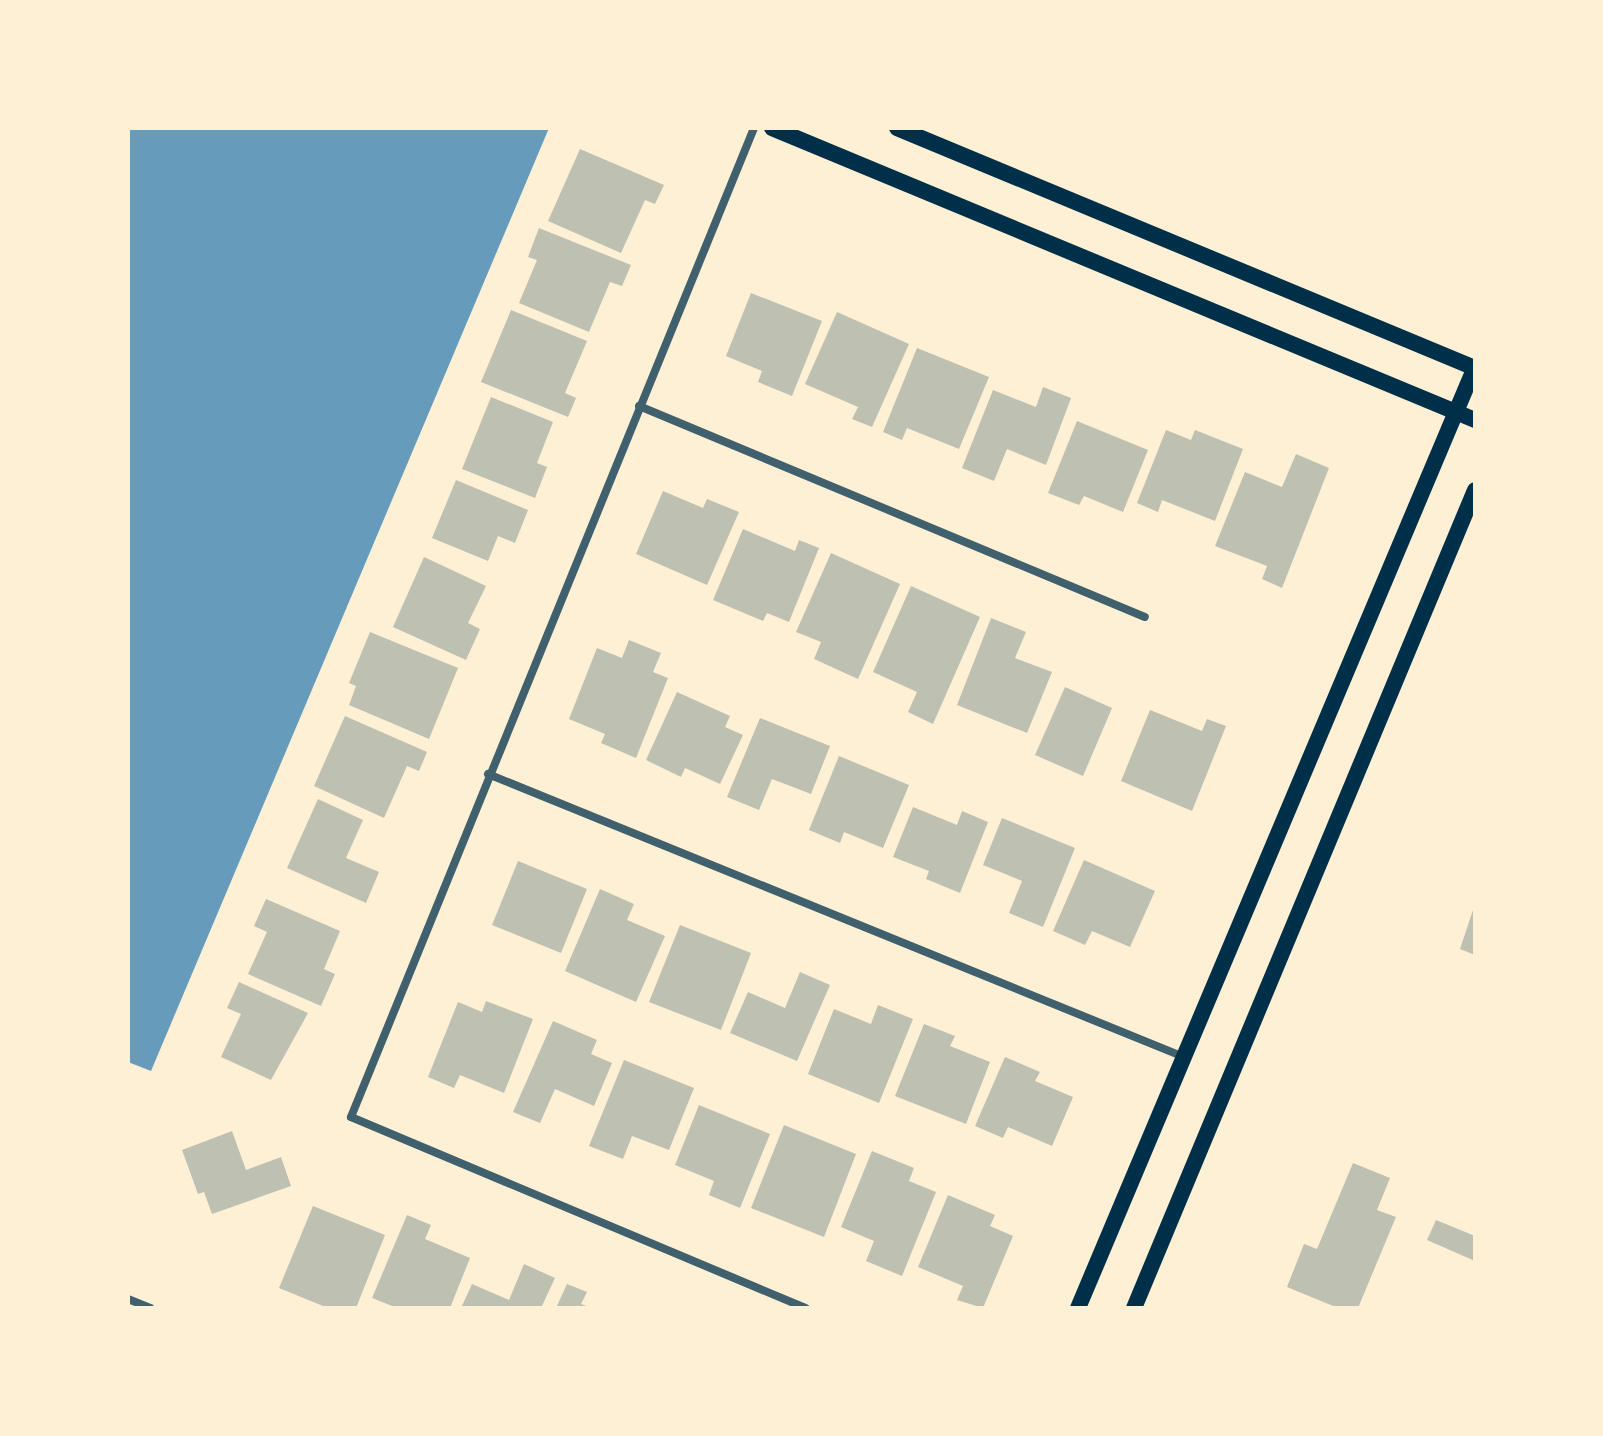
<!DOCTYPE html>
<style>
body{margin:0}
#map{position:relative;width:1603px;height:1436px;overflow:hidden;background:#fdf0d5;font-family:Ubuntu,sans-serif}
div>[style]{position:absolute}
.water>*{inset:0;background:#669bbc}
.building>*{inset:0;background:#bec0b2}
.minor>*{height:8px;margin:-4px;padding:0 4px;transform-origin:4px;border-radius:4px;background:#3f606c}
.secondary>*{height:16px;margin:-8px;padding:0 8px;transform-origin:8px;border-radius:8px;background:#003049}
span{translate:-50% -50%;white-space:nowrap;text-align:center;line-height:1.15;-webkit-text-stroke:8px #fdf0d5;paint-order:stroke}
.frame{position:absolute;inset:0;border:130px solid #fdf0d5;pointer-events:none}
</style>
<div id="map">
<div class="water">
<div style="clip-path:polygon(128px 128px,549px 128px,151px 1071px,128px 1062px)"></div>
</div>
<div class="building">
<div style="clip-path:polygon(580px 149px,664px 185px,655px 204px,645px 200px,621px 253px,548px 221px)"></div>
<div style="clip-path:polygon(539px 228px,631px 265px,622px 286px,610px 282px,589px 332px,519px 303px,537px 260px,528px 257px)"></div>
<div style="clip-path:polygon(751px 293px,822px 321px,792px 396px,758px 382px,762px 371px,726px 356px)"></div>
<div style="clip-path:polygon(511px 310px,587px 341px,565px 393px,576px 398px,568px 417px,481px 382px)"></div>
<div style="clip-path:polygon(837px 312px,909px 344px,872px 427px,852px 419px,858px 407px,805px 384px)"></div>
<div style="clip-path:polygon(917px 348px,989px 377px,959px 449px,907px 428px,902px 440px,883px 432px)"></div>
<div style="clip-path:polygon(1043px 387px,1071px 398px,1046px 465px,1007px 449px,994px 481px,962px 468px,993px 390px,1036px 407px)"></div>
<div style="clip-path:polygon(491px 397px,553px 422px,537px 463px,547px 467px,535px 498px,462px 469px)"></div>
<div style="clip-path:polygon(1077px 421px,1148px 450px,1123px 512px,1084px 496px,1079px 505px,1048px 493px)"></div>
<div style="clip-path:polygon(1166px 430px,1191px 440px,1195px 430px,1243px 449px,1215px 521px,1162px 500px,1158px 512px,1137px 503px)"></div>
<div style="clip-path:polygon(1296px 454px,1329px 468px,1282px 588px,1262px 579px,1267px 566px,1215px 546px,1245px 472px,1282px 487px)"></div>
<div style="clip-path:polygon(456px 480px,528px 510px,515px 543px,498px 536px,488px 561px,432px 538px)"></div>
<div style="clip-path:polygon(663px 491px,703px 508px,707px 499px,739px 512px,707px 585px,636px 554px)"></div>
<div style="clip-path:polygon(743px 529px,795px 551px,799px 540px,819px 548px,789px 622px,767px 613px,763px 621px,713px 600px)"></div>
<div style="clip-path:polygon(831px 553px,900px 584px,858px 679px,814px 659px,821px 642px,796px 632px)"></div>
<div style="clip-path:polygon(424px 557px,486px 586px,468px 623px,480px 629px,466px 660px,393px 627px)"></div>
<div style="clip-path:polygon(911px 586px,980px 617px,933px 724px,908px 712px,917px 692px,873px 672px)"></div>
<div style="clip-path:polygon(991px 618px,1026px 632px,1015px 658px,1052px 672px,1027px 733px,957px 705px)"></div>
<div style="clip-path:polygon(370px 632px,458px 668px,429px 739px,349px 705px,356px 686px,349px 683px)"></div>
<div style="clip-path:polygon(629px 640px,661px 653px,653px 672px,668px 678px,636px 758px,601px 743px,605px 734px,569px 719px,597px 648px,622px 658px)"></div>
<div style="clip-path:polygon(1065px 687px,1112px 708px,1083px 776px,1035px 755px)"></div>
<div style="clip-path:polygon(677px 692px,730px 716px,725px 727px,743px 735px,720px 784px,685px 768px,681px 777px,646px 760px)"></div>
<div style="clip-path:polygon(1150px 710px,1202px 731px,1207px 719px,1226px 726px,1192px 811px,1121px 781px)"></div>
<div style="clip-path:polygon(345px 716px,427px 752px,419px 771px,407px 766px,384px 818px,314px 786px)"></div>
<div style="clip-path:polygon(760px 718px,830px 746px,811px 794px,772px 779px,759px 810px,727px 797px)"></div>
<div style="clip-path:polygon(839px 756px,909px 785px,883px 848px,844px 832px,840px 843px,809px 830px)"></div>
<div style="clip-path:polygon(318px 799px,363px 820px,346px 858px,379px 872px,366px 903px,287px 868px)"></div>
<div style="clip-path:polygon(913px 807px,957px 825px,962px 811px,988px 822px,960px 893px,926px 879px,929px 871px,893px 857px)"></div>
<div style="clip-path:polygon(1002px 818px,1075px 848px,1043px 927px,1009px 913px,1022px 881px,983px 865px)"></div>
<div style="clip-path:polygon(1084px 860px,1155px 891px,1130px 947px,1092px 931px,1085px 945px,1053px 931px)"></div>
<div style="clip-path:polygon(518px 861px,587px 889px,561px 953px,492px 925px)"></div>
<div style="clip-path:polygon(600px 889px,634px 904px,627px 920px,665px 936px,636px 1002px,565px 971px)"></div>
<div style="clip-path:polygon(266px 899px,340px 931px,324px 969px,335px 974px,321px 1006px,248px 974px,267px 932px,254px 926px)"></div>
<div style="clip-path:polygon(1475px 904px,1475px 955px,1460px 949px)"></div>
<div style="clip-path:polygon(680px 925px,751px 953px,721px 1030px,649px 1002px)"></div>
<div style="clip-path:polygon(800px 972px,830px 985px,797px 1061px,730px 1033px,748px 992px,785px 1008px)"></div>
<div style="clip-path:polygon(239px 982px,308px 1013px,271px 1080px,221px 1057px,241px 1014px,227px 1008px)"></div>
<div style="clip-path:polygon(486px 1001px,533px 1019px,504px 1093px,460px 1075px,454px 1088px,428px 1077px,458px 1002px,482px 1012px)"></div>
<div style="clip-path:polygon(878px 1005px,913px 1019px,879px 1103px,808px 1074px,834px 1009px,871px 1024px)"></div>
<div style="clip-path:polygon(553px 1021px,597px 1040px,591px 1054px,612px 1063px,594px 1106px,555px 1089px,540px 1123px,513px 1112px)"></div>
<div style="clip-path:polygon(924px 1024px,955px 1036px,950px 1046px,990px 1062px,966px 1124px,895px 1096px)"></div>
<div style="clip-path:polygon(1005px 1057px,1040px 1072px,1035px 1081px,1073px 1097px,1052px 1146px,1008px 1127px,1003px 1138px,975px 1126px)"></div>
<div style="clip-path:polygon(624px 1060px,694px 1088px,669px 1150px,632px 1136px,623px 1159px,589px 1146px)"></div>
<div style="clip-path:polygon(699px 1105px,770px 1134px,740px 1208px,709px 1195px,714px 1181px,675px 1165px)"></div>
<div style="clip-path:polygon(784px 1125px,856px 1154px,824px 1237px,751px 1208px)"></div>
<div style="clip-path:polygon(232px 1131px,246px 1170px,281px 1157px,291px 1186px,212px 1214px,204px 1192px,198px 1194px,182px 1150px)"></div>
<div style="clip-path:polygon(872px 1151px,914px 1168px,909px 1181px,936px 1192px,902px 1276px,866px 1261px,874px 1241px,841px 1227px)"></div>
<div style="clip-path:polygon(1353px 1163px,1390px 1178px,1377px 1210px,1396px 1217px,1358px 1308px,1338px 1308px,1287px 1287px,1304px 1244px,1317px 1249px)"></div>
<div style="clip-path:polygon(948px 1195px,995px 1215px,990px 1226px,1013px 1236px,983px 1308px,957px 1300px,963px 1286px,918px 1267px)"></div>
<div style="clip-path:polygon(313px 1206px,385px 1235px,356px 1308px,328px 1308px,279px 1288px)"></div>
<div style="clip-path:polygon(407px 1215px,431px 1225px,425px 1239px,470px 1258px,450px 1308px,397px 1308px,372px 1298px)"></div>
<div style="clip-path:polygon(1436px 1220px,1475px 1236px,1475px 1261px,1427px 1240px)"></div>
<div style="clip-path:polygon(524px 1264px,555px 1278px,541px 1308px,461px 1308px,472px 1284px,509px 1300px)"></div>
<div style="clip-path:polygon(567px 1284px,587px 1292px,581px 1304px,592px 1308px,556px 1308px)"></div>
</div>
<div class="minor">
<div style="left:754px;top:128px;width:1068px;rotate:112.17deg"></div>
<div style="left:351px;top:1117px;width:493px;rotate:22.8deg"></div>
<div style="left:639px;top:406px;width:548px;rotate:22.64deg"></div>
<div style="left:488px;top:774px;width:751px;rotate:22.13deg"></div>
<div style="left:128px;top:1299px;width:24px;rotate:22deg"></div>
</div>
<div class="secondary">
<div style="left:772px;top:128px;width:761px;rotate:22.56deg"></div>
<div style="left:897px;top:128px;width:626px;rotate:22.55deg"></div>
<div style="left:1078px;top:1308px;width:1021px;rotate:-67.13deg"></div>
<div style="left:1134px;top:1308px;width:886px;rotate:-67.37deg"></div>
</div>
<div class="frame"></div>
</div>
